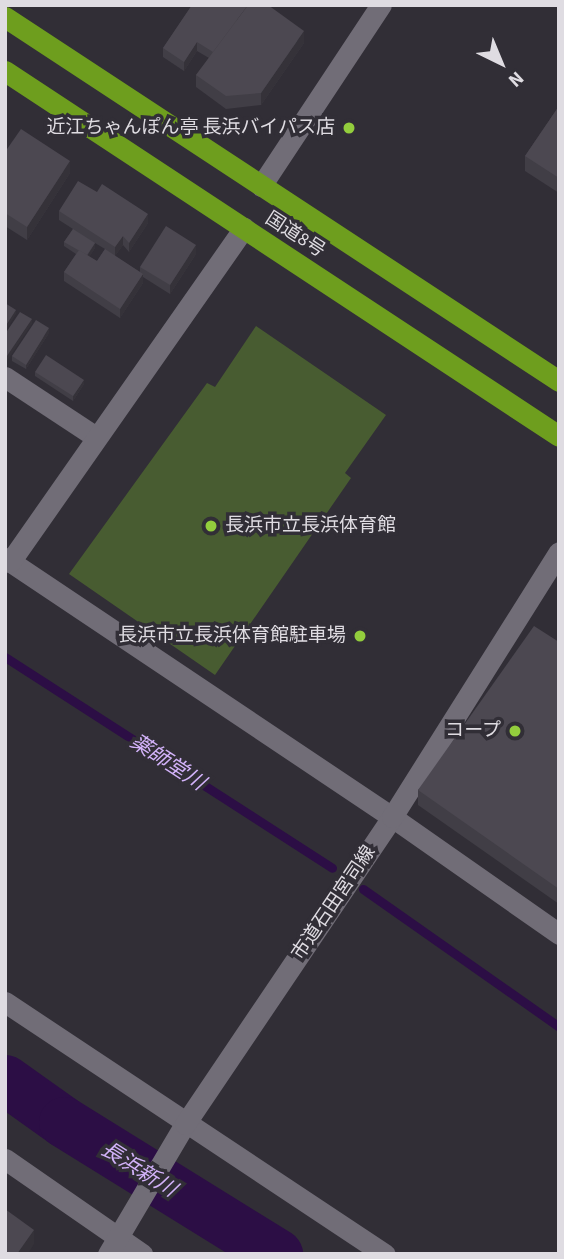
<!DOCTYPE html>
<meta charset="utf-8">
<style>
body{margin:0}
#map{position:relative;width:564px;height:1259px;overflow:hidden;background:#312e36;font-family:"Source Sans 3","Noto Sans JP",sans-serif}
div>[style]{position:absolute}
.green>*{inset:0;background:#485c31}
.stream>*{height:9px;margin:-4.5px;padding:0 4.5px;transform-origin:4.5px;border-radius:4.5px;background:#2c0e45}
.river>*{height:51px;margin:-25.5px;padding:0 25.5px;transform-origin:25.5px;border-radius:25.5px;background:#2c0e45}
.minor>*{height:21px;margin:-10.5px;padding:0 10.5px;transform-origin:10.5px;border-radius:10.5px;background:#716d77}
.highway>*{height:21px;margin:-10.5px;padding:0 10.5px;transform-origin:10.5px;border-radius:10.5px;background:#6e9e1e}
.wall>*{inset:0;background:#413e46}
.shaded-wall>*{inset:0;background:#353239}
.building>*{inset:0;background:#4c4851}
.dots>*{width:19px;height:19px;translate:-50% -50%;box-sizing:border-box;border:4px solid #312e36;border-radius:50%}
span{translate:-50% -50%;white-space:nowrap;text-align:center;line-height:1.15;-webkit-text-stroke:7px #312e36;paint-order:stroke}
.poi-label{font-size:19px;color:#dfdce2}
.right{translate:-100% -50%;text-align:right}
.left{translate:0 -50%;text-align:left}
.street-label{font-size:19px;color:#dfdce2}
.water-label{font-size:21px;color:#d2b2f9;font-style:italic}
.frame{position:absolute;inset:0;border:7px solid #dfdce2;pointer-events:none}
.north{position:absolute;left:466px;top:28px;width:70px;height:70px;-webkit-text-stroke:5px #312e36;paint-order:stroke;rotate:137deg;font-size:19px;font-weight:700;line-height:28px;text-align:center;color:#dfdce2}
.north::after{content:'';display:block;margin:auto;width:24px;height:32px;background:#dfdce2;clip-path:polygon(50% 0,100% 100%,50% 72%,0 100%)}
</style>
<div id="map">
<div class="green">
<div style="clip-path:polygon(256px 326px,386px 415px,345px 473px,351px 478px,215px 675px,69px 574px,207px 383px,215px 387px)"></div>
</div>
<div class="stream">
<div style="left:5px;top:657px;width:389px;rotate:32.8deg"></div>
<div style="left:363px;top:889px;width:240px;rotate:35.1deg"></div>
</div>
<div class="river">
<div style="left:5px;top:1080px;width:72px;rotate:35.4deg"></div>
<div style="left:64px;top:1122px;width:251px;rotate:31.8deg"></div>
</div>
<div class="minor">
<div style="left:261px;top:186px;width:217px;rotate:-56.5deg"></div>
<div style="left:5px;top:377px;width:109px;rotate:33.4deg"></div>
<div style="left:5px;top:558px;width:466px;rotate:33.8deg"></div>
<div style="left:392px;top:817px;width:204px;rotate:35deg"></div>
<div style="left:10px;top:562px;width:408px;rotate:-55deg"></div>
<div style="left:5px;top:1002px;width:456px;rotate:33.6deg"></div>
<div style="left:5px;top:1159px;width:167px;rotate:34.7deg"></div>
<div style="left:108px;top:1254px;width:151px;rotate:-59.4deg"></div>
<div style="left:185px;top:1124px;width:370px;rotate:-56deg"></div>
<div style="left:392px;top:817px;width:313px;rotate:-57.8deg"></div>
</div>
<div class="highway">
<div style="left:5px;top:17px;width:663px;rotate:33.31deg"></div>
<div style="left:5px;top:71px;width:663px;rotate:33.38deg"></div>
</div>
<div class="wall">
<div style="clip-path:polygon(192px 5px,304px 43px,261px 105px,226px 109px,196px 87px,196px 75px,209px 58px,197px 51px,184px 71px,163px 57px,163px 48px)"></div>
<div style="clip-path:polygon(559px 106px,559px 193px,525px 171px,525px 156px)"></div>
<div style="clip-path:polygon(5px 152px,70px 173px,27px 240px,5px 226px)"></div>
<div style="clip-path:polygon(evenodd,59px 211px,148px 223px,129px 252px,123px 245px,115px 256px,140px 272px,140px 267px,196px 254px,170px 294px,143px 277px,143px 283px,120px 318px,64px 281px,64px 272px,76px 254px,64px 246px,64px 242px,73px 229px,59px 220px,59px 211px,95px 243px,105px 249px,97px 261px,89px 257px,95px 248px,95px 243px)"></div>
<div style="clip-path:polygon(49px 333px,26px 369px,12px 361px,12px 356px)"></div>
<div style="clip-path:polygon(35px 372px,84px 384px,73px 401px,35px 376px)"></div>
<div style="clip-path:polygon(559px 642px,559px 904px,418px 805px,418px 790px)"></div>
</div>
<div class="shaded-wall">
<div style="clip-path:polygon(304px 31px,304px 43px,261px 105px,261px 93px)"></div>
<div style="clip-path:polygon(197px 42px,197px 51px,184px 71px,184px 62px)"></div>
<div style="clip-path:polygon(70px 161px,70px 173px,27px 240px,27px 227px)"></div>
<div style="clip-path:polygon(148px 214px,148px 223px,129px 252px,129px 243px)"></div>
<div style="clip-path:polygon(123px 236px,123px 245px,115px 256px,115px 247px)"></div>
<div style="clip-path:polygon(95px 243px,95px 248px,87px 261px,87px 256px)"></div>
<div style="clip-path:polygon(196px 245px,196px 254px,170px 294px,170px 285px)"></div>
<div style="clip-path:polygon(143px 274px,143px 283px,120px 318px,120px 309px)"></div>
<div style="clip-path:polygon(16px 310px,16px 314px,5px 332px,5px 327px)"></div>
<div style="clip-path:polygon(32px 319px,32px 324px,7px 361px,7px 356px)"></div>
<div style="clip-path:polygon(49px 328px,49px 333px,26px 369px,26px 365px)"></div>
<div style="clip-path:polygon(84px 380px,84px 384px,73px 401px,73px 396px)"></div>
<div style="clip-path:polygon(34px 1230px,34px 1244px,28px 1254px,17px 1254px)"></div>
</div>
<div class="building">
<div style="clip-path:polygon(192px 5px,248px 5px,213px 52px,197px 42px,184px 62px,163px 48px)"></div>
<div style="clip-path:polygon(248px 5px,268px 5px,304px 31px,261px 93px,226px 96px,196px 75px)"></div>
<div style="clip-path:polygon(559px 106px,559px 178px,525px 156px)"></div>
<div style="clip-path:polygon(21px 129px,70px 161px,27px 227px,5px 213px,5px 152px)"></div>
<div style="clip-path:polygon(78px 181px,97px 192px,102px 184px,148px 214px,129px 243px,123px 236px,115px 247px,59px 211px)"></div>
<div style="clip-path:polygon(166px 226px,196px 245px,170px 285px,140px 267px)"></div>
<div style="clip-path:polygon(73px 229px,95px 243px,87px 255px,64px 242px)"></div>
<div style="clip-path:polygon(105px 249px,143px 274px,120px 309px,64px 272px,79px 250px,97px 261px)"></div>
<div style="clip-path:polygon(5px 303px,16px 310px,5px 327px)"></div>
<div style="clip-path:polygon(20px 312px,32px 319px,7px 356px,5px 355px,5px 334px)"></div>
<div style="clip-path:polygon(36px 320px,49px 328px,26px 365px,12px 356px)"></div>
<div style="clip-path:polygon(46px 355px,84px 380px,73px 396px,35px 372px)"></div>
<div style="clip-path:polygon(534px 626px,559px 642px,559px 889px,418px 790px)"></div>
<div style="clip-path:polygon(5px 1209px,34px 1230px,17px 1254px,5px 1254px)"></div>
</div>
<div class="dots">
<div style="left:349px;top:128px;background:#93cd3d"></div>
<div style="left:211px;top:526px;background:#93cd3d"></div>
<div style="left:360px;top:636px;background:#93cd3d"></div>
<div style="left:515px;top:731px;background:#93cd3d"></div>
</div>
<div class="poi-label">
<span class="right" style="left:335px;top:128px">近江ちゃんぽん亭 長浜バイパス店</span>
<span class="left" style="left:225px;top:526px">長浜市立長浜体育館</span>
<span class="right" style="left:346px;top:636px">長浜市立長浜体育館駐車場</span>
<span class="right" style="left:501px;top:731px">コープ</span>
</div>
<div class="street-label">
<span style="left:295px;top:235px;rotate:33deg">国道8号</span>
<span style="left:334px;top:903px;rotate:-56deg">市道石田宮司線</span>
</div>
<div class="water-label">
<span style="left:168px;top:762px;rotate:33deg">薬師堂川</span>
<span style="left:139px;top:1169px;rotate:32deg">長浜新川</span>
</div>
<div class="frame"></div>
<div class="north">N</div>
</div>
